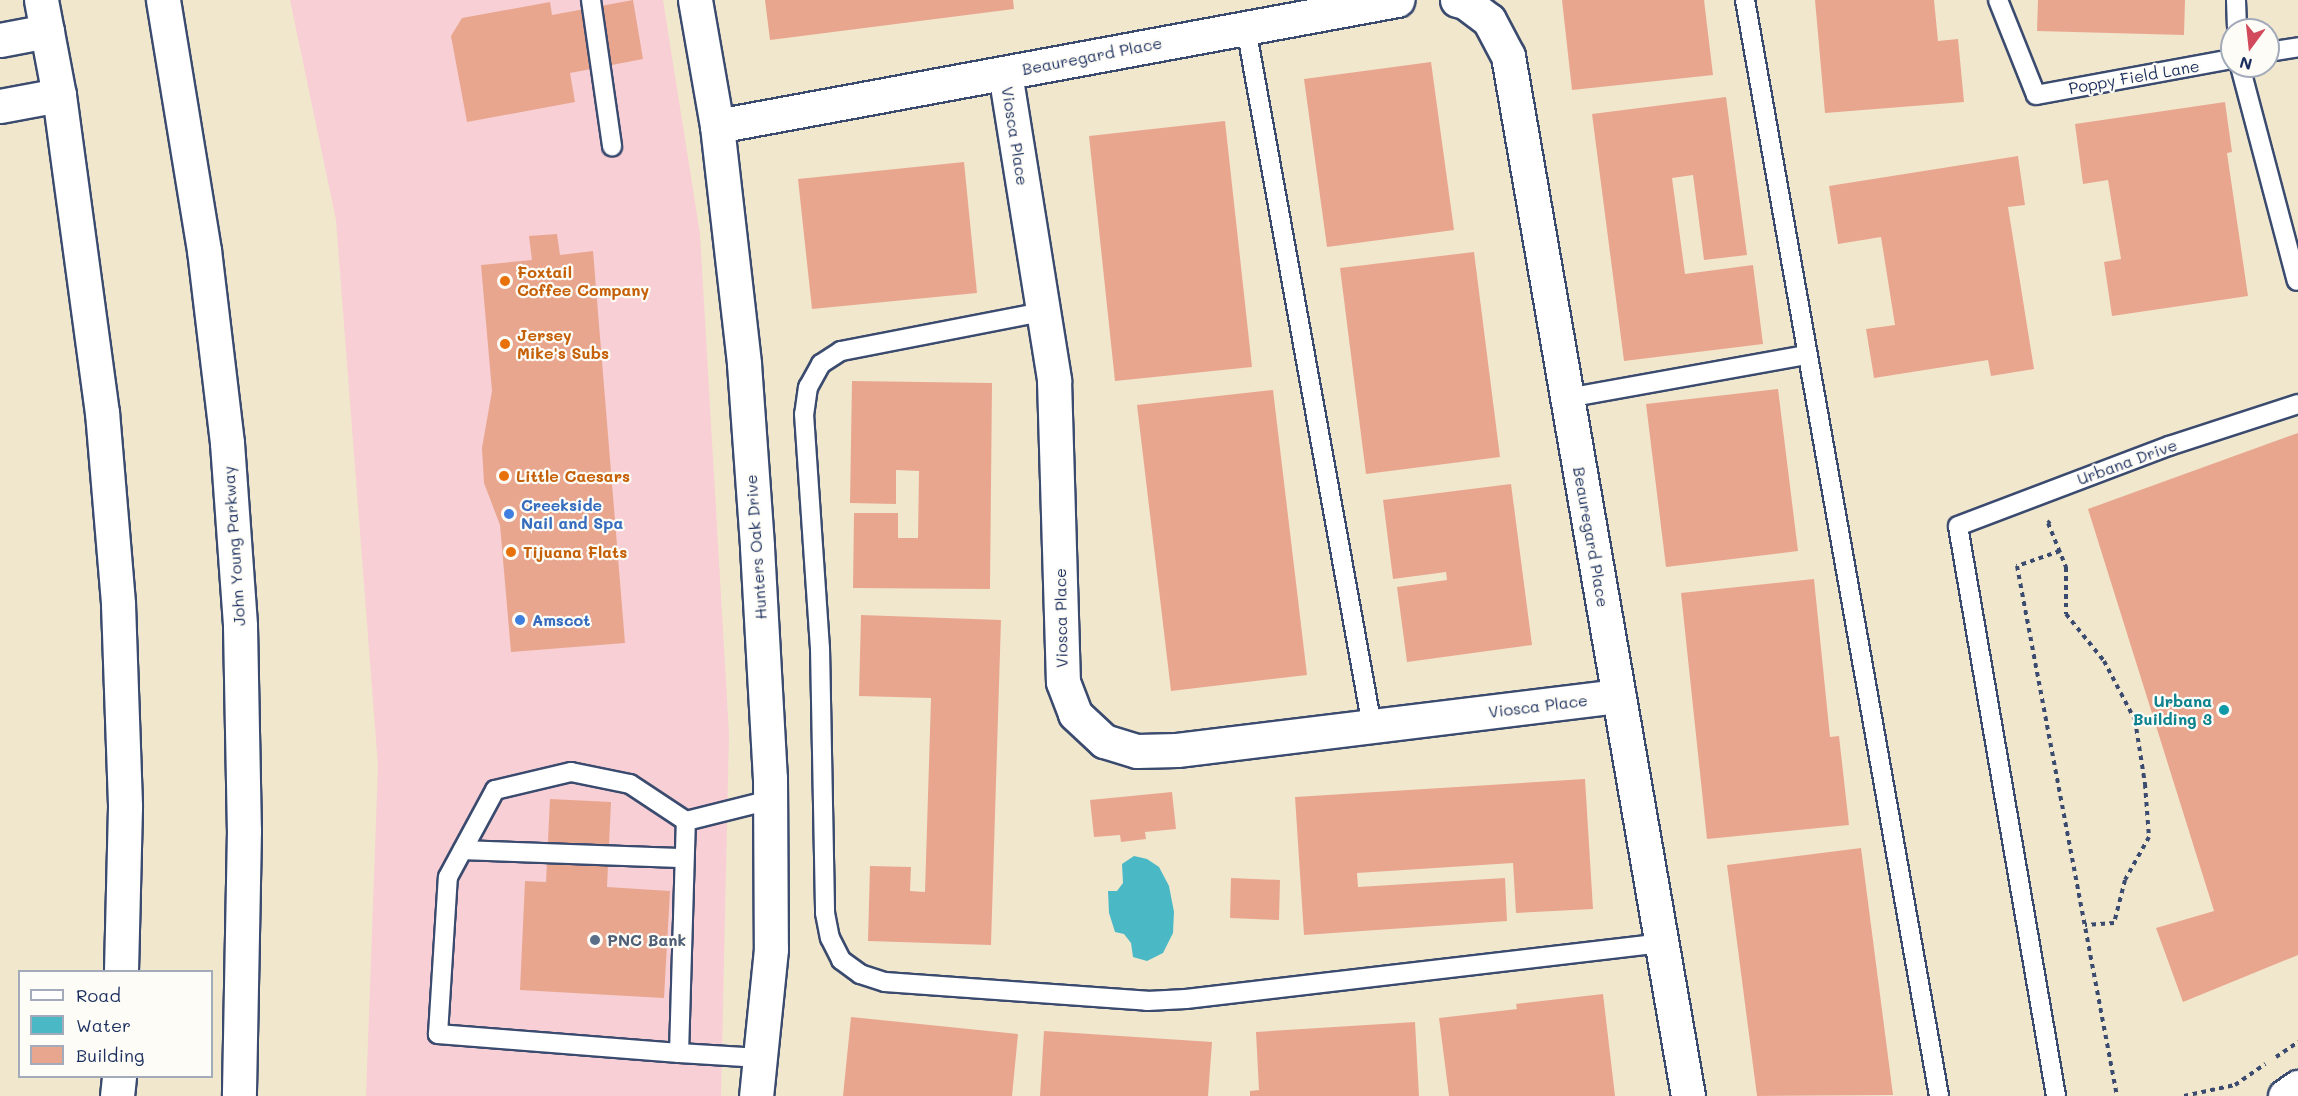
<!DOCTYPE html>
<style>
body{margin:0}
#map{position:relative;width:2298px;height:1096px;overflow:hidden;background:#f1e7cd;font-family:Mali,sans-serif}
div>[style]{position:absolute}
.built>*{inset:0;background:#f7cfd4}
.water>*{inset:0;background:#4bb8c6}
.building>*{inset:0;background:#e9a68f}
.path>*{height:4px;margin-top:-2px;transform-origin:0;background:repeating-linear-gradient(90deg,#3b4b6f 0 4.5px,transparent 0 9px)}
.roads{filter:drop-shadow(2px 0 #3b4b6f) drop-shadow(-2px 0 #3b4b6f) drop-shadow(0 2px #3b4b6f) drop-shadow(0 -2px #3b4b6f)}
.service>*{height:18px;margin:-9px;padding:0 9px;transform-origin:9px;border-radius:9px;background:#fff}
.minor>*{height:33px;margin:-16.5px;padding:0 16.5px;transform-origin:16.5px;border-radius:16.5px;background:#fff}
.trunk>*{height:33px;margin:-16.5px;padding:0 16.5px;transform-origin:16.5px;border-radius:16.5px;background:#fff}
.dots>*{width:16px;height:16px;translate:-50% -50%;box-sizing:border-box;border:3px solid #fdfcf7;border-radius:50%}
span{translate:-50% -50%;white-space:nowrap;text-align:center;line-height:1.15;-webkit-text-stroke:4.5px #fdfcf7;paint-order:stroke}
.street-label{font-size:16px;color:#1b2f5e}
.food-label{font-size:16px;color:#c56008;font-weight:700}
.left{translate:0 -50%;text-align:left}
.shop-label{font-size:16px;color:#366cbe;font-weight:700}
.culture-label{font-size:16px;color:#0d838f;font-weight:700}
.right{translate:-100% -50%;text-align:right}
.service-label{font-size:16px;color:#4e5e75;font-weight:700}
.legend{position:absolute;left:18px;top:970px;width:195px;height:108px;box-sizing:border-box;background:#fdfcf7;border:2px solid #a3aaba;margin:0;padding:8px 10px;list-style:none;font-size:18px;color:#1b2f5e}
.legend li{display:flex;align-items:center;gap:12px;height:30px}
.legend b{width:30px;border:2px solid #a3aaba}
.north{position:absolute;left:2220px;top:18px;width:60px;height:60px;box-sizing:border-box;background:#fdfcf7;border:2px solid #a3aaba;border-radius:50%;rotate:195deg;font-size:16px;font-weight:700;line-height:24px;text-align:center;color:#1b2f5e}
.north::after{content:'';display:block;margin:auto;width:21px;height:27px;background:#d1495b;clip-path:polygon(50% 0,100% 100%,50% 72%,0 100%)}
</style>
<div id="map">
<div class="built">
<div style="clip-path:polygon(290px 0,663px 0,700px 234px,729px 734px,721px 1096px,366px 1096px,378px 766px,336px 220px)"></div>
</div>
<div class="water">
<div style="clip-path:polygon(1134px 856px,1147px 859px,1159px 867px,1169px 886px,1174px 912px,1173px 933px,1163px 953px,1147px 961px,1133px 957px,1131px 943px,1124px 934px,1115px 932px,1109px 913px,1108px 891px,1117px 891px,1123px 883px,1122px 864px)"></div>
</div>
<div class="building">
<div style="clip-path:polygon(633px 0,643px 59px,570px 73px,575px 102px,467px 122px,451px 36px,462px 18px,550px 2px,552px 15px)"></div>
<div style="clip-path:polygon(765px 0,1013px 0,1014px 9px,770px 40px)"></div>
<div style="clip-path:polygon(1562px 0,1704px 0,1713px 75px,1572px 90px)"></div>
<div style="clip-path:polygon(1815px 0,1934px 0,1938px 41px,1958px 39px,1964px 102px,1825px 113px)"></div>
<div style="clip-path:polygon(2038px 0,2185px 0,2184px 35px,2037px 31px)"></div>
<div style="clip-path:polygon(1431px 62px,1454px 230px,1327px 247px,1304px 79px)"></div>
<div style="clip-path:polygon(1726px 97px,1747px 255px,1704px 260px,1693px 175px,1672px 178px,1685px 274px,1753px 265px,1763px 344px,1624px 361px,1592px 114px)"></div>
<div style="clip-path:polygon(2225px 102px,2232px 152px,2227px 153px,2248px 296px,2112px 316px,2104px 262px,2121px 259px,2108px 180px,2083px 184px,2075px 124px)"></div>
<div style="clip-path:polygon(1225px 121px,1252px 367px,1115px 381px,1089px 136px)"></div>
<div style="clip-path:polygon(2018px 156px,2025px 205px,2008px 207px,2034px 369px,1991px 376px,1988px 360px,1874px 378px,1866px 329px,1895px 325px,1881px 237px,1838px 244px,1829px 186px)"></div>
<div style="clip-path:polygon(964px 162px,977px 293px,812px 309px,798px 179px)"></div>
<div style="clip-path:polygon(557px 234px,560px 255px,593px 251px,625px 643px,511px 652px,500px 525px,484px 483px,482px 448px,492px 391px,481px 265px,532px 260px,529px 236px)"></div>
<div style="clip-path:polygon(1474px 252px,1500px 457px,1366px 474px,1340px 268px)"></div>
<div style="clip-path:polygon(852px 381px,992px 383px,990px 589px,853px 588px,854px 513px,898px 513px,898px 538px,918px 538px,919px 471px,896px 470px,896px 504px,850px 503px)"></div>
<div style="clip-path:polygon(1778px 389px,1798px 551px,1666px 567px,1646px 404px)"></div>
<div style="clip-path:polygon(1273px 390px,1307px 675px,1171px 691px,1137px 405px)"></div>
<div style="clip-path:polygon(2298px 433px,2298px 955px,2183px 1002px,2156px 928px,2214px 911px,2088px 509px)"></div>
<div style="clip-path:polygon(1511px 484px,1532px 645px,1407px 662px,1397px 587px,1447px 580px,1446px 572px,1393px 579px,1383px 500px)"></div>
<div style="clip-path:polygon(1814px 579px,1830px 737px,1839px 736px,1849px 825px,1707px 839px,1681px 593px)"></div>
<div style="clip-path:polygon(861px 615px,1001px 620px,991px 945px,868px 941px,870px 866px,911px 867px,910px 891px,925px 892px,931px 698px,859px 696px)"></div>
<div style="clip-path:polygon(1585px 779px,1593px 909px,1516px 913px,1513px 863px,1357px 873px,1358px 887px,1505px 878px,1507px 921px,1304px 935px,1295px 797px)"></div>
<div style="clip-path:polygon(1172px 792px,1176px 829px,1145px 832px,1146px 839px,1121px 842px,1120px 835px,1094px 837px,1090px 800px)"></div>
<div style="clip-path:polygon(550px 799px,611px 802px,607px 887px,670px 891px,664px 998px,520px 990px,525px 881px,546px 882px)"></div>
<div style="clip-path:polygon(1861px 848px,1893px 1095px,1757px 1096px,1727px 865px)"></div>
<div style="clip-path:polygon(1231px 878px,1280px 880px,1279px 920px,1230px 918px)"></div>
<div style="clip-path:polygon(1603px 994px,1615px 1096px,1449px 1096px,1439px 1018px,1517px 1009px,1516px 1004px)"></div>
<div style="clip-path:polygon(851px 1017px,1018px 1034px,1012px 1096px,843px 1096px)"></div>
<div style="clip-path:polygon(1415px 1022px,1419px 1096px,1250px 1096px,1250px 1091px,1259px 1090px,1256px 1032px)"></div>
<div style="clip-path:polygon(1044px 1031px,1212px 1042px,1208px 1096px,1040px 1096px)"></div>
</div>
<div class="path">
<div style="left:2050px;top:521px;width:3px;rotate:135deg"></div>
<div style="left:2048px;top:523px;width:48px;rotate:67.8deg"></div>
<div style="left:2066px;top:567px;width:47px;rotate:90deg"></div>
<div style="left:2066px;top:614px;width:60px;rotate:51deg"></div>
<div style="left:2104px;top:661px;width:67px;rotate:62.3deg"></div>
<div style="left:2135px;top:720px;width:65px;rotate:81.1deg"></div>
<div style="left:2145px;top:784px;width:53px;rotate:85.7deg"></div>
<div style="left:2149px;top:837px;width:49px;rotate:119.2deg"></div>
<div style="left:2125px;top:880px;width:44px;rotate:104.3deg"></div>
<div style="left:2114px;top:923px;width:29px;rotate:176deg"></div>
<div style="left:2060px;top:551px;width:46px;rotate:160.8deg"></div>
<div style="left:2017px;top:566px;width:539px;rotate:79.32deg"></div>
<div style="left:2276px;top:1057px;width:27px;rotate:-34deg"></div>
<div style="left:2184px;top:1096px;width:52px;rotate:-12.2deg"></div>
<div style="left:2235px;top:1085px;width:37px;rotate:-35deg"></div>
</div>
<div class="roads">
<div class="service">
<div style="left:591px;top:0;width:148px;rotate:81.8deg"></div>
<div style="left:1745px;top:0;width:1113px;rotate:79.96deg"></div>
<div style="left:1998px;top:0;width:102px;rotate:68.2deg"></div>
<div style="left:2036px;top:95px;width:199px;rotate:-10.4deg"></div>
<div style="left:2236px;top:0;width:30px;rotate:88deg"></div>
<div style="left:1246px;top:28px;width:709px;rotate:79.77deg"></div>
<div style="left:2268px;top:52px;width:30px;rotate:-9deg"></div>
<div style="left:2240px;top:66px;width:222px;rotate:75.2deg"></div>
<div style="left:1042px;top:312px;width:205px;rotate:169deg"></div>
<div style="left:841px;top:351px;width:24px;rotate:147deg"></div>
<div style="left:821px;top:364px;width:26px;rotate:119deg"></div>
<div style="left:808px;top:387px;width:27px;rotate:98deg"></div>
<div style="left:804px;top:414px;width:235px;rotate:86.1deg"></div>
<div style="left:820px;top:648px;width:265px;rotate:88.9deg"></div>
<div style="left:825px;top:913px;width:25px;rotate:79deg"></div>
<div style="left:830px;top:938px;width:25px;rotate:63deg"></div>
<div style="left:841px;top:960px;width:24px;rotate:36deg"></div>
<div style="left:860px;top:974px;width:26px;rotate:18deg"></div>
<div style="left:885px;top:982px;width:263px;rotate:4.1deg"></div>
<div style="left:1147px;top:1001px;width:39px;rotate:-3deg"></div>
<div style="left:1186px;top:999px;width:481px;rotate:-6.7deg"></div>
<div style="left:1567px;top:398px;width:243px;rotate:-10.2deg"></div>
<div style="left:463px;top:850px;width:221px;rotate:2.1deg"></div>
<div style="left:679px;top:1053px;width:242px;rotate:-175.5deg"></div>
<div style="left:438px;top:1034px;width:157px;rotate:-86.4deg"></div>
<div style="left:448px;top:877px;width:99px;rotate:-61.6deg"></div>
<div style="left:495px;top:790px;width:78px;rotate:-13.3deg"></div>
<div style="left:571px;top:772px;width:60px;rotate:11.5deg"></div>
<div style="left:630px;top:784px;width:67px;rotate:33.5deg"></div>
<div style="left:760px;top:1058px;width:81px;rotate:-176.5deg"></div>
<div style="left:679px;top:1053px;width:232px;rotate:-88.3deg"></div>
<div style="left:686px;top:821px;width:87px;rotate:-14deg"></div>
<div style="left:2056px;top:1096px;width:578px;rotate:-99.76deg"></div>
<div style="left:1958px;top:526px;width:226px;rotate:-20.8deg"></div>
<div style="left:2169px;top:446px;width:136px;rotate:-18deg"></div>
</div>
<div class="minor">
<div style="left:695px;top:0;width:128px;rotate:80.1deg"></div>
<div style="left:717px;top:126px;width:240px;rotate:83.5deg"></div>
<div style="left:744px;top:364px;width:183px;rotate:85.9deg"></div>
<div style="left:757px;top:547px;width:231px;rotate:86.8deg"></div>
<div style="left:770px;top:778px;width:171px;rotate:89.7deg"></div>
<div style="left:771px;top:949px;width:148px;rotate:95.8deg"></div>
<div style="left:1457px;top:0;width:8px;rotate:14deg"></div>
<div style="left:1465px;top:2px;width:30px;rotate:37deg"></div>
<div style="left:1489px;top:20px;width:41px;rotate:62.2deg"></div>
<div style="left:1508px;top:56px;width:1055px;rotate:80.18deg"></div>
<div style="left:0;top:40px;width:48px;rotate:-10.8deg"></div>
<div style="left:1005px;top:73px;width:311px;rotate:80.9deg"></div>
<div style="left:1054px;top:380px;width:302px;rotate:88.3deg"></div>
<div style="left:1063px;top:682px;width:34px;rotate:69deg"></div>
<div style="left:1075px;top:714px;width:40px;rotate:43deg"></div>
<div style="left:1104px;top:741px;width:34px;rotate:17deg"></div>
<div style="left:1137px;top:751px;width:40px;rotate:-1.4deg"></div>
<div style="left:1177px;top:750px;width:445px;rotate:-7deg"></div>
<div style="left:0;top:106px;width:60px;rotate:-10.6deg"></div>
<div style="left:717px;top:126px;width:692px;rotate:-10.5deg"></div>
<div style="left:2285px;top:1096px;width:16px;rotate:-35deg"></div>
</div>
<div class="trunk">
<div style="left:41px;top:0;width:97px;rotate:79.3deg"></div>
<div style="left:59px;top:95px;width:320px;rotate:82.3deg"></div>
<div style="left:102px;top:412px;width:193px;rotate:85.2deg"></div>
<div style="left:118px;top:604px;width:203px;rotate:88deg"></div>
<div style="left:125px;top:807px;width:165px;rotate:91.4deg"></div>
<div style="left:163px;top:0;width:253px;rotate:80.7deg"></div>
<div style="left:204px;top:250px;width:194px;rotate:83.2deg"></div>
<div style="left:227px;top:443px;width:183px;rotate:85.9deg"></div>
<div style="left:240px;top:626px;width:204px;rotate:88.9deg"></div>
<div style="left:244px;top:830px;width:266px;rotate:91.1deg"></div>
<div style="left:117px;top:1096px;width:20px;rotate:-84deg"></div>
</div>
</div>
<div class="dots">
<div style="left:505px;top:281px;background:#e8710a"></div>
<div style="left:505px;top:344px;background:#e8710a"></div>
<div style="left:504px;top:476px;background:#e8710a"></div>
<div style="left:509px;top:514px;background:#3f7fe0"></div>
<div style="left:511px;top:552px;background:#e8710a"></div>
<div style="left:520px;top:620px;background:#3f7fe0"></div>
<div style="left:2224px;top:710px;background:#0f9aa8"></div>
<div style="left:595px;top:940px;background:#5c6f8a"></div>
</div>
<div class="street-label">
<span style="left:1092px;top:56px;rotate:-11deg">Beauregard Place</span>
<span style="left:2134px;top:77px;rotate:-10deg">Poppy Field Lane</span>
<span style="left:1015px;top:136px;rotate:81deg">Viosca Place</span>
<span style="left:2127px;top:462px;rotate:-20deg">Urbana Drive</span>
<span style="left:1591px;top:537px;rotate:80deg">Beauregard Place</span>
<span style="left:234px;top:546px;rotate:-94deg">John Young Parkway</span>
<span style="left:756px;top:547px;rotate:-94deg">Hunters Oak Drive</span>
<span style="left:1061px;top:618px;rotate:-91deg">Viosca Place</span>
<span style="left:1538px;top:706px;rotate:-7deg">Viosca Place</span>
</div>
<div class="food-label">
<span class="left" style="left:517px;top:281px">Foxtail<br>Coffee Company</span>
<span class="left" style="left:517px;top:344px">Jersey<br>Mike's Subs</span>
<span class="left" style="left:516px;top:476px">Little Caesars</span>
<span class="left" style="left:523px;top:552px">Tijuana Flats</span>
</div>
<div class="shop-label">
<span class="left" style="left:521px;top:514px">Creekside<br>Nail and Spa</span>
<span class="left" style="left:532px;top:620px">Amscot</span>
</div>
<div class="culture-label">
<span class="right" style="left:2212px;top:710px">Urbana<br>Building 3</span>
</div>
<div class="service-label">
<span class="left" style="left:607px;top:940px">PNC Bank</span>
</div>
<ul class="legend">
<li><b style="height:8px;background:#fff"></b>Road</li>
<li><b style="height:16px;background:#4bb8c6"></b>Water</li>
<li><b style="height:16px;background:#e9a68f"></b>Building</li>
</ul>
<div class="north">N</div>
</div>
